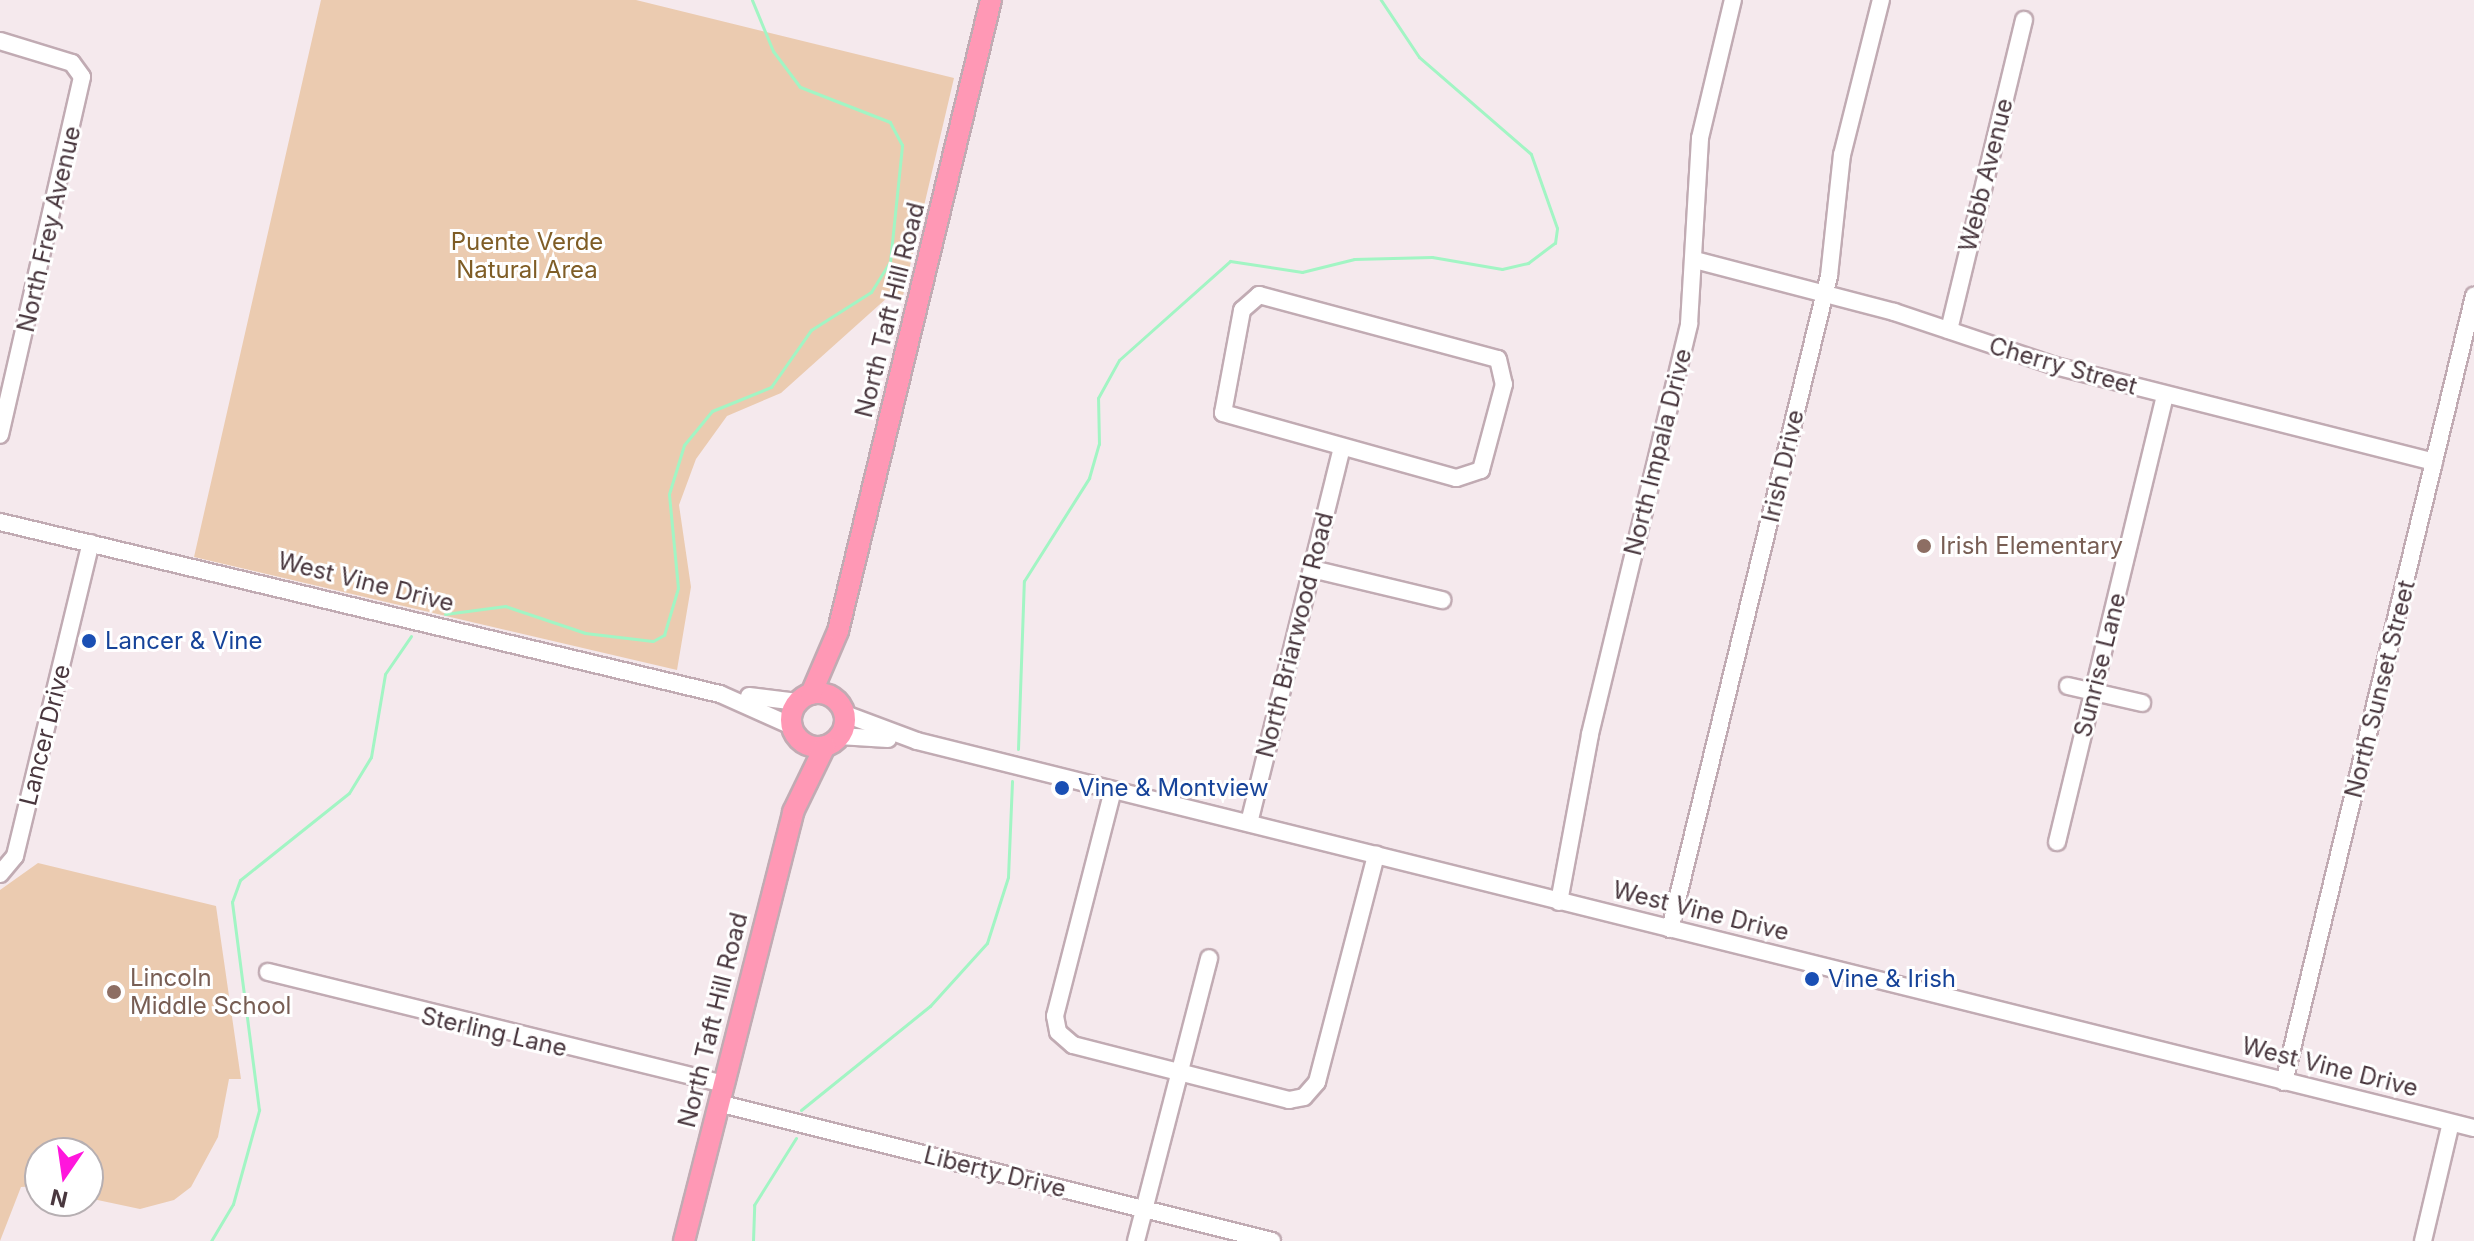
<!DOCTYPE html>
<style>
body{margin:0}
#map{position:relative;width:2474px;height:1241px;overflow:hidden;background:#f5e9ed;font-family:Inter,sans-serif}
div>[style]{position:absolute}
.green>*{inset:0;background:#ebcbb0}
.stream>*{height:3px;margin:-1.5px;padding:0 1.5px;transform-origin:1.5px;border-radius:1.5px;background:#a2f5c4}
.roads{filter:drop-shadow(2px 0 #c1abb3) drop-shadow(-2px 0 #c1abb3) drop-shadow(0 2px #c1abb3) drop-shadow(0 -2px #c1abb3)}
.minor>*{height:16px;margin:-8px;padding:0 8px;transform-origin:8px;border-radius:8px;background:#fff}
.major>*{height:20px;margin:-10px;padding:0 10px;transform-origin:10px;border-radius:10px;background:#ff98b5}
.major>.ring{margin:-10px;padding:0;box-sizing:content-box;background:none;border:20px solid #ff98b5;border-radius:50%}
.dots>*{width:22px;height:22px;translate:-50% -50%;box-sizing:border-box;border:4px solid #fff;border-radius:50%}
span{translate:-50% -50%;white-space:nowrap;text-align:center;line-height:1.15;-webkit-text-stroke:6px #fff;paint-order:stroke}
.street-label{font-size:24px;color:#49373e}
.park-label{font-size:24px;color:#7f5d26}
.education-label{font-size:24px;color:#785e54}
.left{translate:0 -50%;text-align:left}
.transit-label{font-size:24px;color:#164399}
.north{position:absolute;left:24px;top:1137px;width:80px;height:80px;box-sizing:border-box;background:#fff;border:2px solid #b6afb2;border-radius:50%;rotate:193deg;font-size:22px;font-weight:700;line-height:32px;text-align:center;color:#49373e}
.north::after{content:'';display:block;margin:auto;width:28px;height:36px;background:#ff16dc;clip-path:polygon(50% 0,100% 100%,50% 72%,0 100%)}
</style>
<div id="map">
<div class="green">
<div style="clip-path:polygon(321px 0,636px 0,954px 78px,902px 300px,888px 297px,781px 393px,727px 416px,696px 459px,679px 505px,691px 587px,677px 670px,194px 557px)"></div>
<div style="clip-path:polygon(38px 863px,216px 906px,241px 1079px,229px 1079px,218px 1137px,191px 1187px,174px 1200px,140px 1209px,88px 1198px,88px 1153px,40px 1153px,40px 1186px,21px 1187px,0 1241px,0 890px)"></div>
</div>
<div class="stream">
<div style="left:445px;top:614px;width:61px;rotate:-7.6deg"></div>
<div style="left:505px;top:606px;width:84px;rotate:18.6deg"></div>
<div style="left:585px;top:633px;width:68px;rotate:6.7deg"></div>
<div style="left:653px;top:641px;width:13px;rotate:-29deg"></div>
<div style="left:664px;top:635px;width:49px;rotate:-73.4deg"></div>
<div style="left:678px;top:588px;width:94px;rotate:-95.5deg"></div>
<div style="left:669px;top:494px;width:51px;rotate:-73deg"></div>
<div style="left:684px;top:445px;width:44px;rotate:-50.5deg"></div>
<div style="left:712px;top:411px;width:64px;rotate:-22.1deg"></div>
<div style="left:771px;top:387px;width:70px;rotate:-54.9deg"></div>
<div style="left:811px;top:330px;width:71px;rotate:-32.3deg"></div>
<div style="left:871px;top:292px;width:36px;rotate:-58deg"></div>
<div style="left:890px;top:262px;width:118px;rotate:-84.1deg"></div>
<div style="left:902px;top:145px;width:26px;rotate:-118deg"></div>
<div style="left:890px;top:122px;width:97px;rotate:-158.7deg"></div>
<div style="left:800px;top:87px;width:45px;rotate:-126.9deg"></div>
<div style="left:773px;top:51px;width:55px;rotate:-112.4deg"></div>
<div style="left:1018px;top:749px;width:168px;rotate:-88deg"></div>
<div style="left:1024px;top:581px;width:122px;rotate:-57.7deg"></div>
<div style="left:1089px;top:478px;width:35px;rotate:-74deg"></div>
<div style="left:1099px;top:444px;width:46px;rotate:-91.2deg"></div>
<div style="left:1098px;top:398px;width:43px;rotate:-61.1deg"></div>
<div style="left:1119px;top:360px;width:149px;rotate:-41.7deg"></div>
<div style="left:1230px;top:261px;width:73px;rotate:8.7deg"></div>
<div style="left:1302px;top:272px;width:54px;rotate:-14deg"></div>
<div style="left:1354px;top:259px;width:78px;rotate:-1.5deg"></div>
<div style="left:1432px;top:257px;width:71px;rotate:9.7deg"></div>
<div style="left:1502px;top:269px;width:27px;rotate:-13deg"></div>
<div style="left:1528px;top:263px;width:34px;rotate:-37deg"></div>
<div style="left:1555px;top:243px;width:15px;rotate:-82deg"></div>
<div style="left:1557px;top:228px;width:78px;rotate:-109.4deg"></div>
<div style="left:1531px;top:154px;width:148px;rotate:-139.1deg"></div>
<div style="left:1419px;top:57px;width:69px;rotate:-123.7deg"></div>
<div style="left:801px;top:1110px;width:166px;rotate:-38.9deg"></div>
<div style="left:930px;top:1006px;width:85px;rotate:-47.9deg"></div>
<div style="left:987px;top:943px;width:69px;rotate:-72.3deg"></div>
<div style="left:1008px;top:877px;width:96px;rotate:-87.6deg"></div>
<div style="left:211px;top:1241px;width:43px;rotate:-59.3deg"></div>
<div style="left:233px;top:1204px;width:98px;rotate:-74.5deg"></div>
<div style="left:259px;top:1110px;width:210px;rotate:-97.4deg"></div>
<div style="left:232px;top:902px;width:23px;rotate:-70deg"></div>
<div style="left:240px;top:880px;width:139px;rotate:-38.6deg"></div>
<div style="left:349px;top:793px;width:42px;rotate:-58.6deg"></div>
<div style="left:371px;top:757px;width:84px;rotate:-80.4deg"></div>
<div style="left:385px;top:674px;width:46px;rotate:-55.6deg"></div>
<div style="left:753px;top:1241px;width:36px;rotate:-88deg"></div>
<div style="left:754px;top:1205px;width:79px;rotate:-57.9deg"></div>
</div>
<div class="roads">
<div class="minor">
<div style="left:0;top:41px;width:75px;rotate:17deg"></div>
<div style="left:72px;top:63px;width:17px;rotate:54deg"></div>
<div style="left:82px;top:77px;width:367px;rotate:102.9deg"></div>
<div style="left:1695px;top:260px;width:206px;rotate:14.6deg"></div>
<div style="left:1894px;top:312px;width:170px;rotate:18.5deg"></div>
<div style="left:2055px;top:366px;width:391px;rotate:14.2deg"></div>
<div style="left:1259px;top:295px;width:247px;rotate:15deg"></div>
<div style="left:1498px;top:359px;width:26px;rotate:77deg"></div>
<div style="left:1504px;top:384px;width:89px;rotate:105deg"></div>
<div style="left:1481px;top:470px;width:26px;rotate:162deg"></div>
<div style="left:1456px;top:478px;width:242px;rotate:-164.4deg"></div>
<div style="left:1223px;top:413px;width:105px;rotate:-79.5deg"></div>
<div style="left:1242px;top:310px;width:23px;rotate:-41deg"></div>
<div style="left:1949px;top:330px;width:319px;rotate:-76.4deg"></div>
<div style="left:0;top:522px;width:740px;rotate:13.44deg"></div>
<div style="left:720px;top:694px;width:79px;rotate:24deg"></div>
<div style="left:1312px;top:569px;width:134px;rotate:13.4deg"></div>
<div style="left:2068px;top:686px;width:76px;rotate:12.9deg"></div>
<div style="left:749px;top:696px;width:49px;rotate:7deg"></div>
<div style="left:845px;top:714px;width:77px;rotate:20.6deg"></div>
<div style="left:917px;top:741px;width:1604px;rotate:13.96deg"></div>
<div style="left:839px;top:736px;width:49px;rotate:3.5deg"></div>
<div style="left:1113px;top:790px;width:233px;rotate:104.4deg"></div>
<div style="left:1055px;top:1016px;width:16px;rotate:79deg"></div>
<div style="left:1058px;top:1032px;width:20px;rotate:41deg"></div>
<div style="left:1073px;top:1045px;width:223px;rotate:14.3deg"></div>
<div style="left:1289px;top:1100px;width:15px;rotate:-11deg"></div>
<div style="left:1304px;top:1097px;width:20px;rotate:-49deg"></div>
<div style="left:1317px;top:1082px;width:235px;rotate:-75.4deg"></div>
<div style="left:1249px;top:823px;width:387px;rotate:-76.1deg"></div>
<div style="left:2057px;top:842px;width:460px;rotate:-76.4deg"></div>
<div style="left:0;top:874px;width:23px;rotate:-50deg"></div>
<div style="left:15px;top:856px;width:322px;rotate:-76.4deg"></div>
<div style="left:1559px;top:902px;width:171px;rotate:-79.5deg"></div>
<div style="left:1590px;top:734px;width:422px;rotate:-76.4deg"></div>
<div style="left:1689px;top:324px;width:186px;rotate:-86.6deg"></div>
<div style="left:1700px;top:138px;width:142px;rotate:-76.6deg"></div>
<div style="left:1670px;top:929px;width:672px;rotate:-76.32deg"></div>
<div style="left:1829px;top:276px;width:122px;rotate:-83.9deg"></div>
<div style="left:1842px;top:155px;width:160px;rotate:-75.9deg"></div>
<div style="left:268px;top:972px;width:469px;rotate:13.8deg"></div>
<div style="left:2284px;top:1082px;width:809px;rotate:-76.41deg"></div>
<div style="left:718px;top:1103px;width:571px;rotate:13.99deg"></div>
<div style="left:1136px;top:1241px;width:292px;rotate:-75.5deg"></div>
<div style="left:2423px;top:1241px;width:121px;rotate:-76.7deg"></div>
</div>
<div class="major">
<div class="ring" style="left:791px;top:693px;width:34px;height:34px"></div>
<div style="left:811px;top:694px;width:69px;rotate:-66.8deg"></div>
<div style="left:838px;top:631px;width:649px;rotate:-76.37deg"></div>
<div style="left:684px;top:1241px;width:443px;rotate:-75.7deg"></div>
<div style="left:793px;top:812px;width:73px;rotate:-64.1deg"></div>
</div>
</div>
<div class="dots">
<div style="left:1924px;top:546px;background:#8d6e63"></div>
<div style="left:89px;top:641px;background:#1a4fb4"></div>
<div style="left:1062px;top:788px;background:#1a4fb4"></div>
<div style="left:1812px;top:979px;background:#1a4fb4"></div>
<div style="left:114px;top:992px;background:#8d6e63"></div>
</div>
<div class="street-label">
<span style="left:1986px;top:175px;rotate:-76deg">Webb Avenue</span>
<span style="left:49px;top:229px;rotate:-77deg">North Frey Avenue</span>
<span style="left:890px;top:310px;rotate:-76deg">North Taft Hill Road</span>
<span style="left:2063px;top:366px;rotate:16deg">Cherry Street</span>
<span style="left:1658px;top:452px;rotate:-76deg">North Impala Drive</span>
<span style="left:1783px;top:466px;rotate:-77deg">Irish Drive</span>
<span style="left:366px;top:582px;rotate:14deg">West Vine Drive</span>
<span style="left:1295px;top:635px;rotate:-76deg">North Briarwood Road</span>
<span style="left:2100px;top:665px;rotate:-76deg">Sunrise Lane</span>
<span style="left:2380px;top:689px;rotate:-76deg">North Sunset Street</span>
<span style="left:45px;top:735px;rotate:-76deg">Lancer Drive</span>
<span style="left:1701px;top:911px;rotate:14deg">West Vine Drive</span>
<span style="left:713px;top:1020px;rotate:-76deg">North Taft Hill Road</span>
<span style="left:494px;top:1032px;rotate:13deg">Sterling Lane</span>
<span style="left:2330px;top:1067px;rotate:14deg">West Vine Drive</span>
<span style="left:995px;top:1172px;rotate:14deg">Liberty Drive</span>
</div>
<div class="park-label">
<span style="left:527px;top:256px">Puente Verde<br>Natural Area</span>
</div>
<div class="education-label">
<span class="left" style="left:1940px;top:546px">Irish Elementary</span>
<span class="left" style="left:130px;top:992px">Lincoln<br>Middle School</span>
</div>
<div class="transit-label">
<span class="left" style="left:105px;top:641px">Lancer &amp; Vine</span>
<span class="left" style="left:1078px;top:788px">Vine &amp; Montview</span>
<span class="left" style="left:1828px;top:979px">Vine &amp; Irish</span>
</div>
<div class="north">N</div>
</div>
